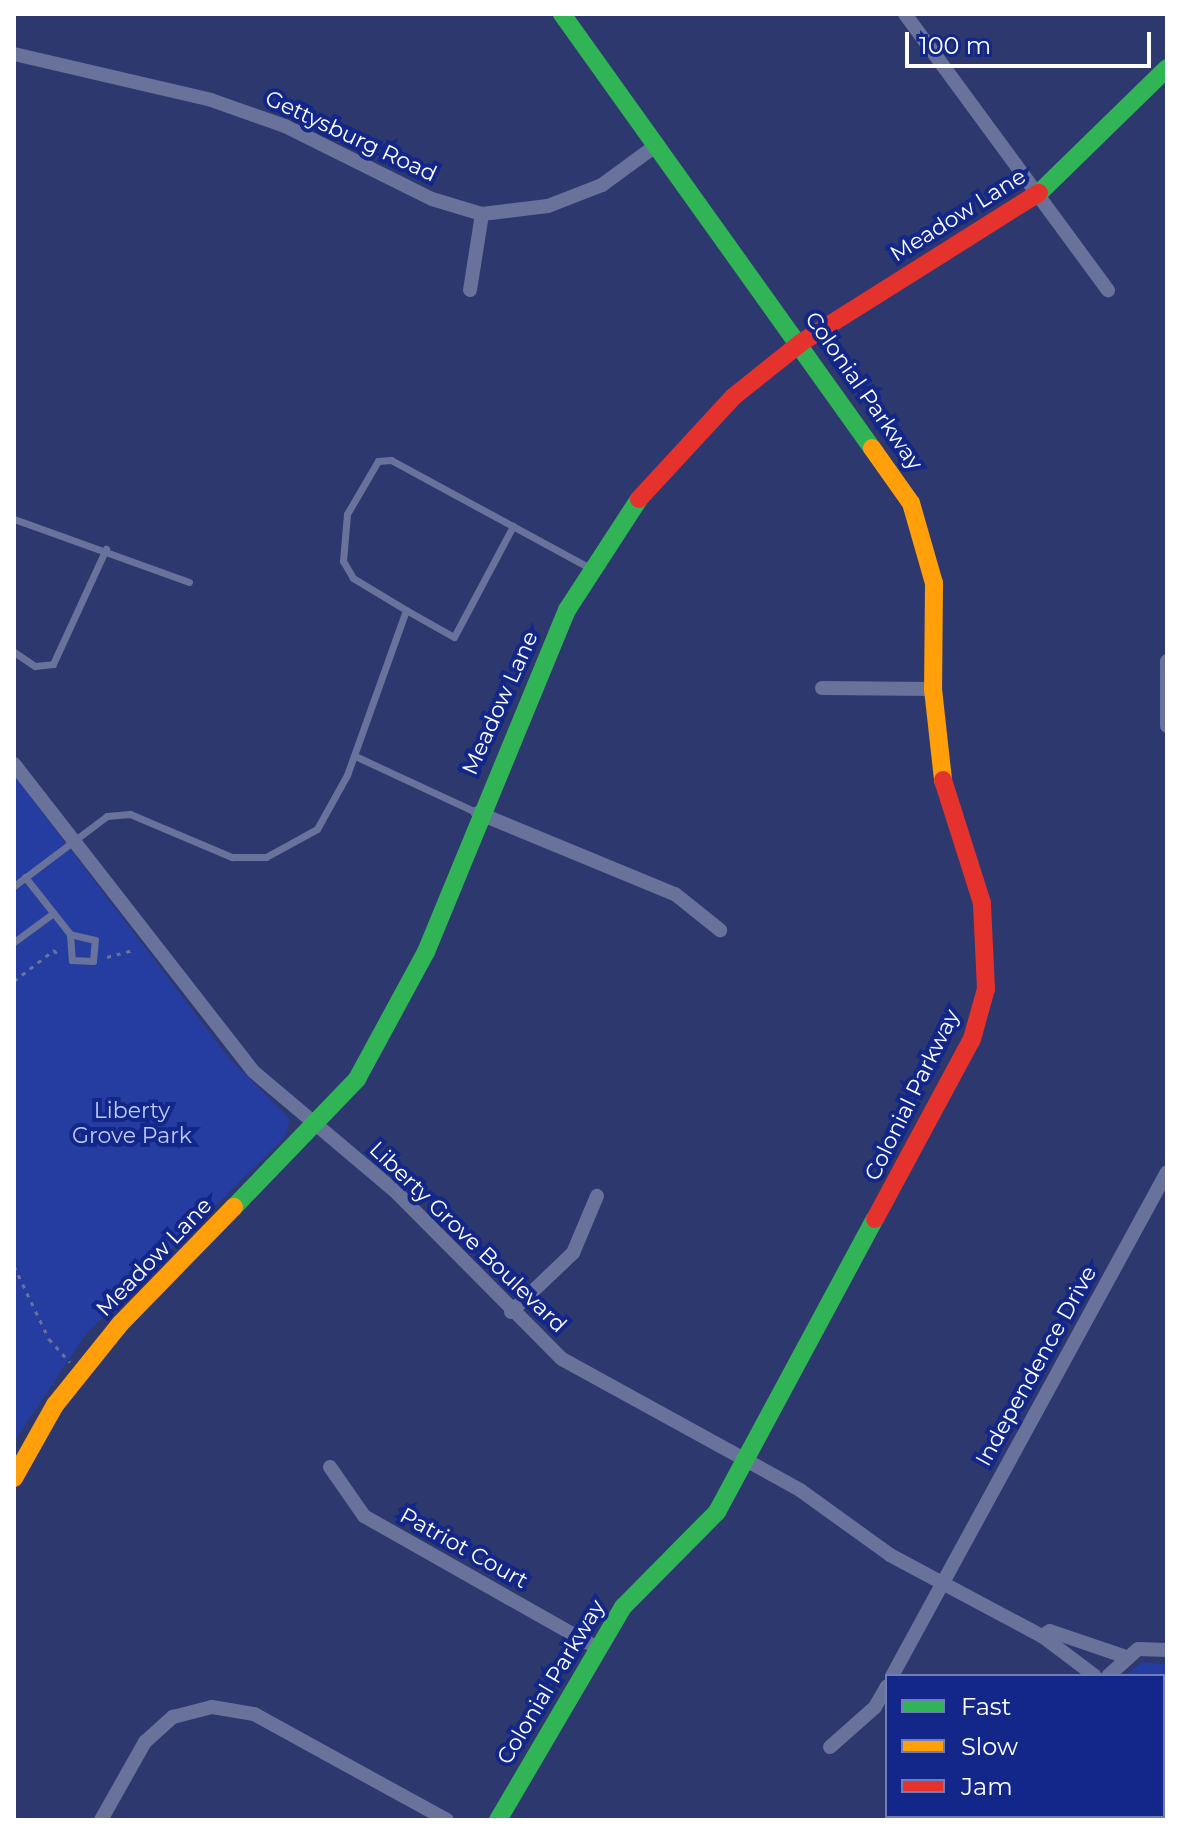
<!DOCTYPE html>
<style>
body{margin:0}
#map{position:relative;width:1181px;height:1834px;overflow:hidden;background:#2d386e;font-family:Montserrat,sans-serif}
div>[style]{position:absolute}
.green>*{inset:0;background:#253ca0}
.path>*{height:3px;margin-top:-1.5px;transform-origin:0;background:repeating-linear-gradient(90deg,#69729b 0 4px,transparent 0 10px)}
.lane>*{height:7px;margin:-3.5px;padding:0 3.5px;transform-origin:3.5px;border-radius:3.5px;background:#69729b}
.street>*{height:14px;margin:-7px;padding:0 7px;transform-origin:7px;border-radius:7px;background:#69729b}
.fast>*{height:18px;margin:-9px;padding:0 9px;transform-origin:9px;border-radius:9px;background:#30b455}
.slow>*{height:18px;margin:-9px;padding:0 9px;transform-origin:9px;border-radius:9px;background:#ff9f0a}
.jam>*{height:18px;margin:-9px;padding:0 9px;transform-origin:9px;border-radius:9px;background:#e5322d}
span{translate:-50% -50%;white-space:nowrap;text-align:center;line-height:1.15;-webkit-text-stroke:8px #122789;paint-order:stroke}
.street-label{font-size:22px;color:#fff}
.park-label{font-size:22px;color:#becafc}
.frame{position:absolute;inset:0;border:16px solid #fff;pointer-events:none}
.legend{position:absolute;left:885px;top:1674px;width:280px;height:144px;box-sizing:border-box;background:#122789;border:2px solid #717db8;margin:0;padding:10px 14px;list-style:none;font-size:24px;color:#fff}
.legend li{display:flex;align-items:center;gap:16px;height:40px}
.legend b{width:40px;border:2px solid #717db8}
.scale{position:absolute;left:905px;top:32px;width:246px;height:36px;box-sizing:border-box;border:4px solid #fff;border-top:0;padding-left:10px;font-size:24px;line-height:28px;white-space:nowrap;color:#fff;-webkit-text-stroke:6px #122789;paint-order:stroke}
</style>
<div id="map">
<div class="green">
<div style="clip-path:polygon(14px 775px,229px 1058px,290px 1119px,284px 1138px,86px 1334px,14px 1442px)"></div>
<div style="clip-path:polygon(1142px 1662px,1167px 1664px,1166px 1724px,1163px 1676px,1125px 1676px)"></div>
</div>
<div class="path">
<div style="left:107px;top:957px;width:28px;rotate:-15deg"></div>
<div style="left:14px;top:981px;width:51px;rotate:-37.8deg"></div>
<div style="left:54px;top:950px;width:10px;rotate:53deg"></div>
<div style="left:14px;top:1266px;width:81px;rotate:64.4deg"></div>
<div style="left:49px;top:1339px;width:31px;rotate:48deg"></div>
</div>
<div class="lane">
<div style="left:14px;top:519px;width:186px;rotate:19.8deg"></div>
<div style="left:406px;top:610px;width:55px;rotate:29.4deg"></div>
<div style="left:454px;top:637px;width:126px;rotate:-62deg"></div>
<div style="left:14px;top:652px;width:25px;rotate:34deg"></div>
<div style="left:35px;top:666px;width:18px;rotate:-6deg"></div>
<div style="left:53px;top:664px;width:127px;rotate:-65.3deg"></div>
<div style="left:355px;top:756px;width:136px;rotate:24.9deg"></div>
<div style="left:25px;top:877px;width:73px;rotate:51.7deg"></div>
<div style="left:70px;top:934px;width:26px;rotate:86deg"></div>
<div style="left:72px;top:960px;width:21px;rotate:3deg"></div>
<div style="left:93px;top:961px;width:21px;rotate:-85deg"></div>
<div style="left:95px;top:940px;width:26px;rotate:-167deg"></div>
<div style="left:14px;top:886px;width:116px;rotate:-37deg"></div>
<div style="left:107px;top:816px;width:23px;rotate:-5deg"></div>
<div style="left:130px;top:814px;width:111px;rotate:22.9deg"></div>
<div style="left:232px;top:857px;width:34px"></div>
<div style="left:266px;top:857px;width:58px;rotate:-28.8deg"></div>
<div style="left:317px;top:829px;width:62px;rotate:-60.9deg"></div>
<div style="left:347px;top:775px;width:175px;rotate:-70.3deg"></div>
<div style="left:406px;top:610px;width:62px;rotate:-148.9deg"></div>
<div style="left:353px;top:578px;width:20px;rotate:-120deg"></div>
<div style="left:343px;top:561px;width:47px;rotate:-85.1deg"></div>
<div style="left:347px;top:514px;width:61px;rotate:-59.7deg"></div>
<div style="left:378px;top:461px;width:13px;rotate:-4deg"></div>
<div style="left:391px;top:460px;width:226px;rotate:28.5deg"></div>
<div style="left:14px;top:942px;width:47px;rotate:-36.4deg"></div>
</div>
<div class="street">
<div style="left:905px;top:14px;width:343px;rotate:53.7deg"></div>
<div style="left:14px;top:54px;width:202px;rotate:13.1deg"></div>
<div style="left:211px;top:100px;width:78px;rotate:19.4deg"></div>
<div style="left:285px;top:126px;width:164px;rotate:26.4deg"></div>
<div style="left:432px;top:199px;width:52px;rotate:16.7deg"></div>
<div style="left:482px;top:214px;width:66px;rotate:-6.9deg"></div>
<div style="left:548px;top:206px;width:58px;rotate:-21.3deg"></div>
<div style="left:602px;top:185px;width:69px;rotate:-36.2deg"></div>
<div style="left:470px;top:290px;width:77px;rotate:-81deg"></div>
<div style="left:1167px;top:661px;width:65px;rotate:90deg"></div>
<div style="left:822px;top:688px;width:111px;rotate:0.5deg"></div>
<div style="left:14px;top:764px;width:390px;rotate:52.1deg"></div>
<div style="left:254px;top:1072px;width:187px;rotate:40.2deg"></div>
<div style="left:397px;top:1193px;width:234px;rotate:45.2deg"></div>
<div style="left:562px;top:1359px;width:272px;rotate:28.8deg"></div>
<div style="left:800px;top:1490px;width:111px;rotate:35.8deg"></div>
<div style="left:890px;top:1555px;width:172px;rotate:28.1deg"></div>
<div style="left:1042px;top:1636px;width:66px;rotate:37deg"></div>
<div style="left:478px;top:813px;width:213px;rotate:22.4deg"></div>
<div style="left:675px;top:894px;width:58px;rotate:38.7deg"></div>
<div style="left:511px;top:1312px;width:86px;rotate:-43.6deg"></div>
<div style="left:573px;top:1253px;width:62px;rotate:-67.2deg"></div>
<div style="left:330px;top:1467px;width:60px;rotate:55.2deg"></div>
<div style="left:364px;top:1516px;width:266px;rotate:29.5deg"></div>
<div style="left:1042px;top:1636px;width:9px;rotate:-32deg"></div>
<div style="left:1050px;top:1631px;width:77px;rotate:18.9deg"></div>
<div style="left:892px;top:1676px;width:574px;rotate:-61.38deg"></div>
<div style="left:1108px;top:1676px;width:40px;rotate:-42deg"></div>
<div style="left:1138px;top:1649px;width:29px;rotate:2deg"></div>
<div style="left:1163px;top:1740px;width:4px;rotate:-27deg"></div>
<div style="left:830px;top:1747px;width:60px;rotate:-41.6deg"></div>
<div style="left:875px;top:1707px;width:24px;rotate:-60deg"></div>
<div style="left:101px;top:1820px;width:90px;rotate:-60.6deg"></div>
<div style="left:145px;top:1742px;width:38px;rotate:-42deg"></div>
<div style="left:173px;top:1717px;width:40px;rotate:-14.4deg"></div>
<div style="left:212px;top:1707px;width:43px;rotate:9.5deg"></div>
<div style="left:254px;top:1714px;width:220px;rotate:28.8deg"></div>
<div style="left:1086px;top:1820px;width:4px;rotate:-63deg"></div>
</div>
<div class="fast">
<div style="left:562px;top:14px;width:533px;rotate:54.46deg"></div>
<div style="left:1039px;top:193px;width:179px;rotate:-44.3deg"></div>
<div style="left:234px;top:1207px;width:178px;rotate:-46.1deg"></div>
<div style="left:357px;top:1079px;width:145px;rotate:-61.5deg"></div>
<div style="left:426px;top:952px;width:370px;rotate:-67.6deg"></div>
<div style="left:567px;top:610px;width:132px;rotate:-57deg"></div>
<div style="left:498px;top:1820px;width:247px;rotate:-59.6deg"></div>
<div style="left:623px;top:1607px;width:134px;rotate:-45.3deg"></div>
<div style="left:717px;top:1512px;width:333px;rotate:-61.7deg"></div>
</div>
<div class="slow">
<div style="left:872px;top:448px;width:67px;rotate:54.7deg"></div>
<div style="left:911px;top:503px;width:83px;rotate:74deg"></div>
<div style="left:934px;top:583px;width:106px;rotate:90.5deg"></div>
<div style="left:933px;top:689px;width:92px;rotate:83.7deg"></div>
<div style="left:14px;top:1478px;width:84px;rotate:-60.7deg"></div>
<div style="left:55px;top:1405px;width:105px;rotate:-51.2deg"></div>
<div style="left:121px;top:1323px;width:162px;rotate:-45.8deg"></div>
</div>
<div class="jam">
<div style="left:639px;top:499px;width:139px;rotate:-47.3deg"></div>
<div style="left:733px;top:397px;width:88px;rotate:-38.6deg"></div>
<div style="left:802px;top:342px;width:280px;rotate:-32.2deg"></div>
<div style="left:875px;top:1219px;width:204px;rotate:-61.7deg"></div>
<div style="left:972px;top:1039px;width:52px;rotate:-74.4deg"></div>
<div style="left:986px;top:989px;width:86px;rotate:-92.7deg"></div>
<div style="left:982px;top:903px;width:129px;rotate:-107.6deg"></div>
</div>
<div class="street-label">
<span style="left:351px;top:136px;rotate:25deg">Gettysburg Road</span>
<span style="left:958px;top:215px;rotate:-32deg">Meadow Lane</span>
<span style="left:864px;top:391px;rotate:55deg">Colonial Parkway</span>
<span style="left:500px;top:703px;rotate:-66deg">Meadow Lane</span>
<span style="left:912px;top:1095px;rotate:-64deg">Colonial Parkway</span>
<span style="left:468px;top:1237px;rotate:44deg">Liberty Grove Boulevard</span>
<span style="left:154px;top:1257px;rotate:-46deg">Meadow Lane</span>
<span style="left:1036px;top:1366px;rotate:-61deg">Independence Drive</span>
<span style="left:464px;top:1548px;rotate:29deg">Patriot Court</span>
<span style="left:551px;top:1682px;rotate:-59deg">Colonial Parkway</span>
</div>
<div class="park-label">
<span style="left:132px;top:1123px">Liberty<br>Grove Park</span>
</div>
<div class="frame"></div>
<ul class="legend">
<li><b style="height:10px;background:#30b455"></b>Fast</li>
<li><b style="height:10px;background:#ff9f0a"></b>Slow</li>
<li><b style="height:10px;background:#e5322d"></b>Jam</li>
</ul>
<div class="scale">100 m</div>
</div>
